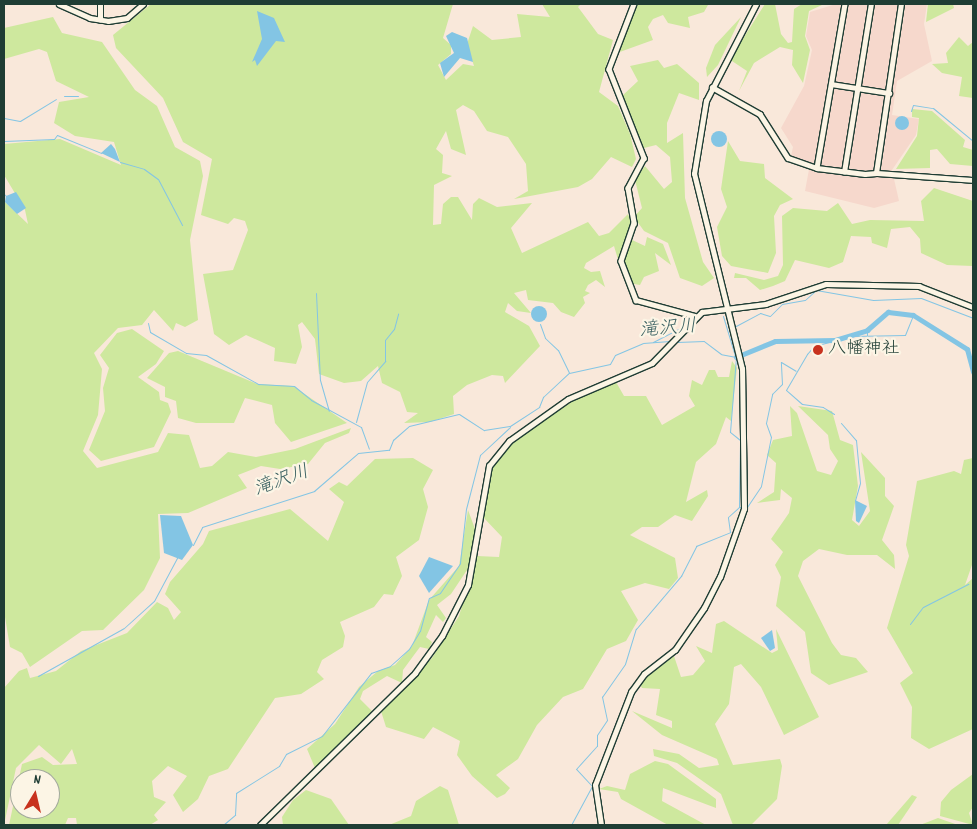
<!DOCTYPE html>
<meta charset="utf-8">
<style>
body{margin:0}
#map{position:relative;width:977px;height:829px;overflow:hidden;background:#f9e8da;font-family:Dekko,"Klee One",sans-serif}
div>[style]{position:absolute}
.built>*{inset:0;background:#f6d8cc}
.green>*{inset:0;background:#cee89e}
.water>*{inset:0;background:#83c5e4}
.round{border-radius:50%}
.stream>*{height:1px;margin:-0.5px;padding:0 0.5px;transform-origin:0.5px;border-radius:0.5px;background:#83c5e4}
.river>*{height:5px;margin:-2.5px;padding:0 2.5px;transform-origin:2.5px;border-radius:2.5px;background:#83c5e4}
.roads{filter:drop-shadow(1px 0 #1f3d34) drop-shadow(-1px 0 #1f3d34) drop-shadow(0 1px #1f3d34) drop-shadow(0 -1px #1f3d34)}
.tertiary>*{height:4.5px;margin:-2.25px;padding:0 2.25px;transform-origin:2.25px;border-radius:2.25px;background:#fcf5e5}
.dots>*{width:14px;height:14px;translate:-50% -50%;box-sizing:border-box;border:2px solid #fcf5e5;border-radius:50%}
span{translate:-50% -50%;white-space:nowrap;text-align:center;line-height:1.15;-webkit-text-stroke:4.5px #fcf5e5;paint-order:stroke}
.poi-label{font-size:18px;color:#1f3d34}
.left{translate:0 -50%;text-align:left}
.water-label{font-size:19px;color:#385f60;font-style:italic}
.frame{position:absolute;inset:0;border:5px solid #1f3d34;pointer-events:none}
.north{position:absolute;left:10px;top:769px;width:50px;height:50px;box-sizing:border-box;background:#fcf5e5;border:1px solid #a4ab9e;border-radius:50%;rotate:9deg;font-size:14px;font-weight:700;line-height:20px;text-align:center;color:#1f3d34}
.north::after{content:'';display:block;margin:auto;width:18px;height:22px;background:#c8321e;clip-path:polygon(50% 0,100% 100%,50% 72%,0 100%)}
</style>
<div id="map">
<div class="built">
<div style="clip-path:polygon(836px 4px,927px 4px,924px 24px,932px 61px,897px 81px,892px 115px,919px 119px,916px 135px,892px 170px,899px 201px,874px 208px,805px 191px,810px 164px,791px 156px,793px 147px,781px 128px,804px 86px,812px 50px,806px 36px,810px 12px)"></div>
</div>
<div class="green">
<div style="clip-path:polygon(151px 4px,453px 4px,443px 38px,451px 45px,451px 54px,438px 65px,446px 80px,463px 64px,474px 66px,467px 44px,473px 26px,492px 40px,521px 37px,517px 14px,550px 17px,542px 4px,581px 4px,578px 7px,598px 34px,613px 40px,599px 92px,618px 106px,630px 134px,636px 159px,632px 167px,611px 157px,592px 179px,578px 187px,514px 199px,528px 191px,526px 164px,508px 137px,487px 131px,474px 111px,463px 105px,456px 110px,466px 155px,451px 149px,446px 131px,436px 149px,443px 155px,442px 173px,452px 176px,434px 185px,433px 225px,441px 224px,443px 204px,451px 197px,458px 197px,472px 220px,473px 204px,479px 198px,497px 207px,532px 203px,511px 228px,522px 253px,588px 222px,599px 236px,609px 233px,628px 214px,631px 223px,619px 257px,622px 273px,614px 246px,586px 263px,584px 268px,591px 272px,600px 271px,605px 287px,596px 280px,588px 285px,585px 291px,590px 293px,583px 297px,585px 303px,574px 317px,561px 312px,553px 303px,528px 300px,526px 290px,514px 293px,531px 313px,517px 311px,508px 303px,505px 312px,529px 326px,540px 346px,505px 383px,503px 376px,492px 375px,467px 385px,453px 396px,454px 414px,430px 422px,404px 423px,418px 413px,407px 412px,400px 392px,382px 383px,378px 366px,361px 381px,344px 383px,319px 374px,315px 339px,302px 322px,298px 325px,302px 347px,296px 364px,274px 361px,275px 348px,246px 335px,229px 345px,214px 334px,203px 274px,233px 270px,248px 230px,245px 221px,234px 218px,228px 224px,201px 215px,212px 159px,183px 142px,163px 98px,116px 48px,113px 35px)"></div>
<div style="clip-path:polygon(637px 4px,707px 4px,708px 5px,704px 12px,688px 17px,690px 28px,668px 23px,663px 15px,653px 19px,648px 27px,653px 40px,617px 53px)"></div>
<div style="clip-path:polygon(765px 4px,775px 4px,781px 34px,788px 43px,792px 42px,794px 9px,802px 4px,822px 5px,809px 11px,805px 36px,810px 50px,803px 83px,792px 65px,793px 50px,780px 47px,754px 63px,739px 91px,747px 71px,732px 61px,732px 56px)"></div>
<div style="clip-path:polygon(928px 4px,953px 4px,954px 8px,926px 22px)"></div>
<div style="clip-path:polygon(53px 17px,62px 33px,102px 42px,135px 90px,157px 106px,175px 147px,200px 161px,203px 176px,190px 240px,198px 320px,185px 327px,176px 323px,173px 331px,154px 310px,142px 325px,118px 328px,94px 353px,102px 369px,98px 415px,83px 451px,97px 468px,158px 452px,168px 433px,189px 435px,200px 468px,212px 466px,228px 452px,256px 457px,295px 449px,351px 428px,349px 433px,325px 443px,308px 464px,280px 469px,261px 466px,238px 475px,247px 488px,188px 513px,158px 514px,160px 558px,144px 590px,103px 630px,82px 631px,30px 667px,22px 653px,10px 647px,4px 611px,4px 201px,28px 224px,25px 210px,4px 175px,4px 144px,60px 139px,121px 165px,114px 142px,75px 136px,54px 123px,59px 102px,89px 97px,56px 81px,47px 52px,39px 49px,4px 59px,4px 28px)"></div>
<div style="clip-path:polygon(741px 17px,718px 65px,707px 77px,706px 68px,715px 45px)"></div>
<div style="clip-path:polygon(959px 37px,968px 46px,973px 42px,973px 98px,959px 96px,962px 77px,942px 73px,932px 64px,948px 63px,946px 53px)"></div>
<div style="clip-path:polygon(658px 60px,664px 68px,677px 64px,699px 83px,699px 100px,679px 93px,667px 123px,667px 143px,683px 133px,685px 198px,703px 262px,714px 278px,702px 286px,680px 278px,668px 243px,644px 231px,634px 217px,642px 208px,635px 180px,645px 166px,664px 189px,672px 182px,670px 157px,656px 145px,644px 148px,622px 96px,638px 81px,630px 66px)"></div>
<div style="clip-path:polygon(912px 109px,932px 111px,965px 140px,963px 147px,973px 150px,973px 166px,950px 164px,937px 149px,930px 150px,930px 168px,896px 169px,917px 136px,919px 118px,912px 117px)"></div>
<div style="clip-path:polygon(728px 141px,740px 161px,764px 164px,765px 178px,793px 199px,780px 205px,774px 216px,776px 253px,768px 273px,731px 266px,722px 256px,717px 227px,727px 207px,721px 189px)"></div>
<div style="clip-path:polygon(934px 188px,973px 201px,973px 266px,947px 265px,921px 253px,920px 239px,910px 227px,891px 229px,887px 248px,872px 243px,871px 237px,851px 236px,843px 262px,829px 268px,795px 260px,785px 281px,773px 286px,760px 290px,746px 278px,734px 278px,735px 273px,764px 280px,778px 276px,783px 265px,782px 216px,793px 208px,827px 211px,838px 203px,852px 224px,870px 220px,924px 221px,921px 201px)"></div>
<div style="clip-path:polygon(647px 237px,663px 244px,671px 265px,655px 253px,659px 271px,644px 277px,640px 285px,628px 283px,622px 254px,630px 239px,645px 246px)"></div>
<div style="clip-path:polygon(132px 329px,164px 351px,156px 364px,138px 377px,159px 392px,160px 400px,168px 403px,171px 412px,154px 447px,101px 461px,89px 450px,105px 411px,103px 388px,109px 368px,100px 355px,117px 333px)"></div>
<div style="clip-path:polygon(178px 351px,257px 384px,293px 386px,347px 423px,291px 442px,275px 423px,272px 405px,245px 398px,234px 423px,196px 423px,178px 418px,176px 401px,165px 397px,165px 387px,147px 378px,169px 353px)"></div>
<div style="clip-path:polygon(732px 361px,737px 368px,731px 421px,726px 417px,716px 444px,696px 462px,686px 502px,707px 490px,708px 496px,692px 521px,675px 515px,658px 527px,642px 527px,630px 535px,675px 558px,678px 578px,669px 589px,645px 583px,621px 591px,638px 620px,626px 641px,607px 649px,583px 689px,563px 697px,537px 725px,518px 759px,496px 775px,510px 788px,505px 794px,497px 798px,472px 776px,457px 755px,460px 741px,433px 727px,424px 739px,386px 727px,381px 711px,432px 658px,459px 616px,477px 556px,499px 557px,502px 537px,483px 517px,491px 468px,505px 448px,577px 398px,616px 382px,624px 396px,646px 396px,662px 425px,695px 406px,689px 396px,692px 380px,702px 385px,709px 370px,715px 370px,718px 377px,729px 377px)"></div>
<div style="clip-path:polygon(790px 406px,797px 413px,817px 471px,831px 475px,838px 461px,830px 449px,828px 435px,798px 406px,832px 411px,840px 440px,853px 445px,858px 486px,852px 520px,859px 526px,870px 511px,861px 452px,885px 478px,885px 496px,894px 506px,882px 540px,894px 555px,895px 569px,877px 555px,847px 555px,819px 549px,803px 561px,798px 576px,832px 643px,841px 655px,856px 658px,868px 672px,829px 685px,811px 673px,805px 632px,776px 606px,781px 577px,775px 565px,783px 552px,771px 539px,789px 513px,792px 498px,781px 489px,780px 500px,757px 503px,774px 492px,776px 463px,767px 455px,773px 440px,792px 436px)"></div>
<div style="clip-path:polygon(evenodd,413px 458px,433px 470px,423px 489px,428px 507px,419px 540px,396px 557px,402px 576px,393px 595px,384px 594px,374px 607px,340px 622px,345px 636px,343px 647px,322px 660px,317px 672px,324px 679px,301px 694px,275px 698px,228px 769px,209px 776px,198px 799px,183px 812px,173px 795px,187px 776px,168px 766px,152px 781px,154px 797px,166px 802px,154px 815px,158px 820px,150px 825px,77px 825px,76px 818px,68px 818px,65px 825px,9px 825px,22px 764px,42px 757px,53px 765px,77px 764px,72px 749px,61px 764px,39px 745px,16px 768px,4px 825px,4px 688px,19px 671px,27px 668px,30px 678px,56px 671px,81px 651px,127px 633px,157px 602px,168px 608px,174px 620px,181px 612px,165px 594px,170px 582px,203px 544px,209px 531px,290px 509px,328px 541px,344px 502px,329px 489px,339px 482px,347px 486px,375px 459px,413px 458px,20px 779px,50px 779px,50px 809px,20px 809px,20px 779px)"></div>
<div style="clip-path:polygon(973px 458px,973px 562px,965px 585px,973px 578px,973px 729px,929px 749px,911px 738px,912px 707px,900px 683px,913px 673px,887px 628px,909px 556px,906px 545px,917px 481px,954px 471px,961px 474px,964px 460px)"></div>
<div style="clip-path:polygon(468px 510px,475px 529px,469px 567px,451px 594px,437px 605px,446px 618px,443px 622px,436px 615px,426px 637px,432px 642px,429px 649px,420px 647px,414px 655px,403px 670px,402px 683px,387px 676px,363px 691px,360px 699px,372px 711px,315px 768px,307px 749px,335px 724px,359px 687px,378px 671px,395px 665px,412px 646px,429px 600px,459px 566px)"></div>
<div style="clip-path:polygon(724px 621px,772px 653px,778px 650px,776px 629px,819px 717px,784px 735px,761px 687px,741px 664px,734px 667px,729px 704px,715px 724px,733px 765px,780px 759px,782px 766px,777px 799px,751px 825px,733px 825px,721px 794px,677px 763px,654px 756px,653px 749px,679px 754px,699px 768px,719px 765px,717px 759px,662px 735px,632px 711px,672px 728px,672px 721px,656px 715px,660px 689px,642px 688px,639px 683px,674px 656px,681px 677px,693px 675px,705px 661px,696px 646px,712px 653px,716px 624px)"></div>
<div style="clip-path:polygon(655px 761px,668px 764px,716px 799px,716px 808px,663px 788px,662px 801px,706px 825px,668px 825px,621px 799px,618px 792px,599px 789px,607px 786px,625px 790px,630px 774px)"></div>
<div style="clip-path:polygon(973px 774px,973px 807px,969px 813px,973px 825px,940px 816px,941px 802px,951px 790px)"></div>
<div style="clip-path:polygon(440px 786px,448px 790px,459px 825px,389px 825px,411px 816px,416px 801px)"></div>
<div style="clip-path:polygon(306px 790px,331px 799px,349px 825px,283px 825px,282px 817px,293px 800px)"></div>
<div style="clip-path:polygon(912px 795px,917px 797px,898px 825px,886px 825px)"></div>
<div style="clip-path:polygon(938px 818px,958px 825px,920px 825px)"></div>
</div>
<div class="water">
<div style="clip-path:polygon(257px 11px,274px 18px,285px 42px,276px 41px,257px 66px,255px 60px,252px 62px,262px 39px)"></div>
<div style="clip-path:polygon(452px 32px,467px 38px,473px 62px,460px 58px,444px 77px,440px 63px,454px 53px,446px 36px)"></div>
<div class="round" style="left:895px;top:116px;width:14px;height:14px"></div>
<div class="round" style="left:711px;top:131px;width:16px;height:16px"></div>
<div style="clip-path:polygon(111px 144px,115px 149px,120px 162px,101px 153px)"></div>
<div style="clip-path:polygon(16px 192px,26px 208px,17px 214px,5px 202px,6px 196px)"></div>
<div class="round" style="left:531px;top:306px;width:16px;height:16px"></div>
<div style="clip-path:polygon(855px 500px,867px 506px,859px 523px,856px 521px)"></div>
<div style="clip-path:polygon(160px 515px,181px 516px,193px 545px,182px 560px,164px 553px)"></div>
<div style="clip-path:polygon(429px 557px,453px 566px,429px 593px,419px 576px)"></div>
<div style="clip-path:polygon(772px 630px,775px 648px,770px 651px,761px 638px)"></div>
</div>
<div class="stream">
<div style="left:64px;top:96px;width:14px"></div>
<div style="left:911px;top:111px;width:6px;rotate:-72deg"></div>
<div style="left:913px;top:105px;width:20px;rotate:9deg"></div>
<div style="left:933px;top:108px;width:52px;rotate:39.5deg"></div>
<div style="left:4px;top:118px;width:16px;rotate:11deg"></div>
<div style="left:20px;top:121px;width:42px;rotate:-31.4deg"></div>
<div style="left:4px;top:141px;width:50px;rotate:-2.3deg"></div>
<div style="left:54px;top:139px;width:5px;rotate:-53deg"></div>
<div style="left:57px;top:135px;width:48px;rotate:22.2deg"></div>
<div style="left:120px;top:162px;width:25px;rotate:16deg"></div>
<div style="left:144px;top:169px;width:17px;rotate:36deg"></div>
<div style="left:158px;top:179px;width:52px;rotate:62.4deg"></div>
<div style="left:4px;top:194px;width:3px;rotate:45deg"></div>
<div style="left:316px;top:293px;width:87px;rotate:87.4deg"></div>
<div style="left:320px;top:380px;width:32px;rotate:74deg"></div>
<div style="left:723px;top:316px;width:42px;rotate:73.3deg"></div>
<div style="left:148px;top:323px;width:9px;rotate:77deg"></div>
<div style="left:150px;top:332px;width:42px;rotate:30.3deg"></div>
<div style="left:186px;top:353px;width:20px;rotate:6deg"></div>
<div style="left:206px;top:355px;width:60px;rotate:29.1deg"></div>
<div style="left:258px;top:384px;width:36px;rotate:3deg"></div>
<div style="left:294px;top:386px;width:22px;rotate:39deg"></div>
<div style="left:311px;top:400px;width:57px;rotate:28.4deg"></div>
<div style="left:361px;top:427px;width:23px;rotate:70deg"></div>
<div style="left:540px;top:324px;width:15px;rotate:70deg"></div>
<div style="left:545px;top:338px;width:18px;rotate:43deg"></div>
<div style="left:558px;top:350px;width:25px;rotate:64deg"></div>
<div style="left:734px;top:327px;width:30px;rotate:-28deg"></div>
<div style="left:760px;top:313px;width:10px;rotate:17deg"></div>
<div style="left:770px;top:316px;width:17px;rotate:-45deg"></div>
<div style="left:782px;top:304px;width:23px;rotate:-10deg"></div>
<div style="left:805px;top:300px;width:15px;rotate:-42deg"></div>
<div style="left:816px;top:290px;width:58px;rotate:10deg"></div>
<div style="left:873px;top:300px;width:48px;rotate:-2.4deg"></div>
<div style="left:921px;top:298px;width:56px;rotate:21deg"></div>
<div style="left:867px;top:330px;width:5px;rotate:90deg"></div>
<div style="left:653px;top:342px;width:31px;rotate:-27deg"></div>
<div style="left:834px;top:414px;width:13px;rotate:-148deg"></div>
<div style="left:823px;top:407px;width:21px;rotate:-172deg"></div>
<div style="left:802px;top:404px;width:21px;rotate:-139deg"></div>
<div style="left:786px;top:390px;width:42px;rotate:-59.7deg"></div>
<div style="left:807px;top:354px;width:11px;rotate:-49deg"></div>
<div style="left:814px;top:346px;width:39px;rotate:-15deg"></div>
<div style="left:852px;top:336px;width:53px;rotate:-1.1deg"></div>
<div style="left:905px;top:335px;width:22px;rotate:-68deg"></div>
<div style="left:356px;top:422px;width:41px;rotate:-74.6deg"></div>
<div style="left:367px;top:382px;width:28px;rotate:-49deg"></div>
<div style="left:385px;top:361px;width:21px;rotate:-90deg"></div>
<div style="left:385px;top:340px;width:14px;rotate:-51deg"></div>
<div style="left:394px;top:329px;width:16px;rotate:-75deg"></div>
<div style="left:841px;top:423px;width:23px;rotate:49deg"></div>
<div style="left:856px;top:440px;width:43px;rotate:84.7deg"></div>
<div style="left:860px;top:483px;width:18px;rotate:106deg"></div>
<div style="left:739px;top:507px;width:8px"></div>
<div style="left:747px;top:507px;width:25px;rotate:-56deg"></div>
<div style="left:761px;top:486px;width:50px;rotate:-78.5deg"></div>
<div style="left:771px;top:437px;width:15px;rotate:-110deg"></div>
<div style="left:766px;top:423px;width:30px;rotate:-78deg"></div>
<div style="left:772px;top:394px;width:14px;rotate:-45deg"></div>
<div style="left:782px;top:384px;width:22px;rotate:-93deg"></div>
<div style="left:781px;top:362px;width:17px;rotate:31deg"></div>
<div style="left:193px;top:545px;width:20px;rotate:-63deg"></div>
<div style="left:202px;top:527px;width:118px;rotate:-17.8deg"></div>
<div style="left:314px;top:491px;width:58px;rotate:-40.8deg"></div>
<div style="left:358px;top:453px;width:31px;rotate:-6deg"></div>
<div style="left:389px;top:450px;width:11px;rotate:-68deg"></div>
<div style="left:393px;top:440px;width:21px;rotate:-41deg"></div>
<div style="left:409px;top:426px;width:51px;rotate:-13.5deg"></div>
<div style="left:459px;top:414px;width:30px;rotate:33deg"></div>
<div style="left:484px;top:430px;width:26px;rotate:-9deg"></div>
<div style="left:510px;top:426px;width:35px;rotate:-33deg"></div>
<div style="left:539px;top:407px;width:11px;rotate:-68deg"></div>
<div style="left:543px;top:397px;width:35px;rotate:-43deg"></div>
<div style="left:569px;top:373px;width:42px;rotate:-12.4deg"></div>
<div style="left:610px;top:364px;width:10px;rotate:-61deg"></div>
<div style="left:615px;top:355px;width:30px;rotate:-23deg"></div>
<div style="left:643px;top:343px;width:27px;rotate:-4deg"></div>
<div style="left:910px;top:624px;width:21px;rotate:-53deg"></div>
<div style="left:923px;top:607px;width:51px;rotate:-27.1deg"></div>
<div style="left:38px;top:676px;width:98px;rotate:-29.2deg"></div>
<div style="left:124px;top:628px;width:40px;rotate:-42deg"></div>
<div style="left:154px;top:601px;width:49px;rotate:-61.9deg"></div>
<div style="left:223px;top:825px;width:16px;rotate:-40deg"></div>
<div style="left:235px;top:815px;width:22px;rotate:-87deg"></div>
<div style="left:236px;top:793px;width:51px;rotate:-32.1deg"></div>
<div style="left:279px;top:766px;width:14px;rotate:-60deg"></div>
<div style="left:286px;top:754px;width:40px;rotate:-26.6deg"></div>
<div style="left:322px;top:736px;width:80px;rotate:-52.1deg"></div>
<div style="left:371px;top:673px;width:20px;rotate:-20deg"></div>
<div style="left:390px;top:666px;width:25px;rotate:-42deg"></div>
<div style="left:409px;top:649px;width:21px;rotate:-59deg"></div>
<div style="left:420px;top:631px;width:34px;rotate:-75deg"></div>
<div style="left:429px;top:598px;width:12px;rotate:-24deg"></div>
<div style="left:440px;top:593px;width:36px;rotate:-56deg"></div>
<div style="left:460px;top:563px;width:54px;rotate:-83.7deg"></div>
<div style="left:466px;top:509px;width:56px;rotate:-75.5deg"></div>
<div style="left:480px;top:455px;width:41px;rotate:-43deg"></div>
<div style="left:571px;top:825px;width:44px;rotate:-61.7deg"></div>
<div style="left:592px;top:786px;width:23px;rotate:-133deg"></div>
<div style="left:576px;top:769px;width:31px;rotate:-48deg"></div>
<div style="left:597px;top:746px;width:11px;rotate:-90deg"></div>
<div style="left:597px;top:735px;width:18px;rotate:-56deg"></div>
<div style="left:607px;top:720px;width:24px;rotate:-102deg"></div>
<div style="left:602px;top:697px;width:40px;rotate:-55.1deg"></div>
<div style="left:625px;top:664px;width:37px;rotate:-73deg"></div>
<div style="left:636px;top:629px;width:70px;rotate:-49.7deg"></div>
<div style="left:681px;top:576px;width:34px;rotate:-63deg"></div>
<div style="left:696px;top:546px;width:37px;rotate:-22deg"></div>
<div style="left:730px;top:532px;width:15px;rotate:-98deg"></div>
<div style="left:728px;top:517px;width:15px;rotate:-42deg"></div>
<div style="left:739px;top:507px;width:67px;rotate:-89.1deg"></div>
<div style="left:740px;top:440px;width:13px;rotate:-141deg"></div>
<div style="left:730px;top:432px;width:75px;rotate:-85.4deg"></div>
<div style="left:736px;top:357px;width:15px;rotate:-169deg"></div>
<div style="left:721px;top:354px;width:21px;rotate:-143deg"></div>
<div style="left:704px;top:341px;width:27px;rotate:178deg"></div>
</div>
<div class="river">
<div style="left:736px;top:357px;width:42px;rotate:-22.3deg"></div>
<div style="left:775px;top:341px;width:60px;rotate:-1deg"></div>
<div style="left:835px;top:340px;width:34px;rotate:-17deg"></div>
<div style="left:867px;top:330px;width:28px;rotate:-41deg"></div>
<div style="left:888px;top:312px;width:25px;rotate:7deg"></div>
<div style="left:913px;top:315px;width:64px;rotate:32.2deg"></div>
<div style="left:967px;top:349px;width:24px;rotate:75deg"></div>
</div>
<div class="roads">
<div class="tertiary">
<div style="left:59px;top:4px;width:34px;rotate:24deg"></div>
<div style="left:90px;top:18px;width:18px;rotate:9deg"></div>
<div style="left:108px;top:21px;width:19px;rotate:-9deg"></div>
<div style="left:127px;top:18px;width:21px;rotate:-41deg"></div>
<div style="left:634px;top:4px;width:70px;rotate:111deg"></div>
<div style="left:609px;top:69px;width:96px;rotate:68.5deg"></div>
<div style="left:644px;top:158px;width:34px;rotate:118deg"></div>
<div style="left:628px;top:188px;width:36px;rotate:80deg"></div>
<div style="left:634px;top:223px;width:40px;rotate:108.9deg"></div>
<div style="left:621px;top:261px;width:42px;rotate:69deg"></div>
<div style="left:636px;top:300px;width:61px;rotate:15.2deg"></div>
<div style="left:845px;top:4px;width:166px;rotate:99.7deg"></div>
<div style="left:817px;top:168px;width:48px;rotate:7.1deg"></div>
<div style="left:865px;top:174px;width:11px;rotate:-5deg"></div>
<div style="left:876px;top:173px;width:171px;rotate:-81.6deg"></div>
<div style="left:100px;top:20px;width:16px;rotate:-90deg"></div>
<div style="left:831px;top:84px;width:59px;rotate:8.8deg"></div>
<div style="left:712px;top:87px;width:55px;rotate:29.4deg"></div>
<div style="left:760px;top:114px;width:52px;rotate:57.5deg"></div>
<div style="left:788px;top:158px;width:31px;rotate:19deg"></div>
<div style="left:844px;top:172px;width:170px;rotate:-80.9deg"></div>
<div style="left:876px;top:173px;width:97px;rotate:4.1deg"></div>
<div style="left:260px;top:825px;width:217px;rotate:-44.4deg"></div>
<div style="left:415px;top:673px;width:46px;rotate:-53.9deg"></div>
<div style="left:442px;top:636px;width:57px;rotate:-63deg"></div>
<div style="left:468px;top:585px;width:121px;rotate:-80deg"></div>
<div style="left:489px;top:466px;width:32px;rotate:-51deg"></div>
<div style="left:509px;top:441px;width:72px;rotate:-35.4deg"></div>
<div style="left:568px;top:399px;width:91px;rotate:-23.2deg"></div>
<div style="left:652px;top:363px;width:71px;rotate:-45.6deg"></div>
<div style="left:702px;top:312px;width:64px;rotate:-7.1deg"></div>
<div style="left:766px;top:304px;width:63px;rotate:-18.4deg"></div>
<div style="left:826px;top:284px;width:93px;rotate:1.2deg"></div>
<div style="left:919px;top:286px;width:58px;rotate:21.3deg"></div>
<div style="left:601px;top:825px;width:40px;rotate:-98.5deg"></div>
<div style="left:595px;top:785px;width:100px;rotate:-68.8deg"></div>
<div style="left:631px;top:692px;width:22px;rotate:-54deg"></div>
<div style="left:644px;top:674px;width:39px;rotate:-38deg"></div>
<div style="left:675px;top:650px;width:51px;rotate:-55.4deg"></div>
<div style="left:704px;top:608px;width:35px;rotate:-63deg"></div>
<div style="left:720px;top:577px;width:72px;rotate:-70.6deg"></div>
<div style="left:744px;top:509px;width:140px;rotate:-90.8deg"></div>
<div style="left:742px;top:369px;width:201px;rotate:-103.8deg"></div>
<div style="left:694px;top:174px;width:74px;rotate:-80.7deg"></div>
<div style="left:706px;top:101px;width:109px;rotate:-62.7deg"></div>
</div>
</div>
<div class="dots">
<div style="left:818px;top:350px;background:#c8321e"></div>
</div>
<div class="poi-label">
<span class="left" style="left:828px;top:350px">八幡神社</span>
</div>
<div class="water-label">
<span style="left:668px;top:330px;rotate:-5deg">滝沢川</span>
<span style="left:282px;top:482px;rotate:-20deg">滝沢川</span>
</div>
<div class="frame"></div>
<div class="north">N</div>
</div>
